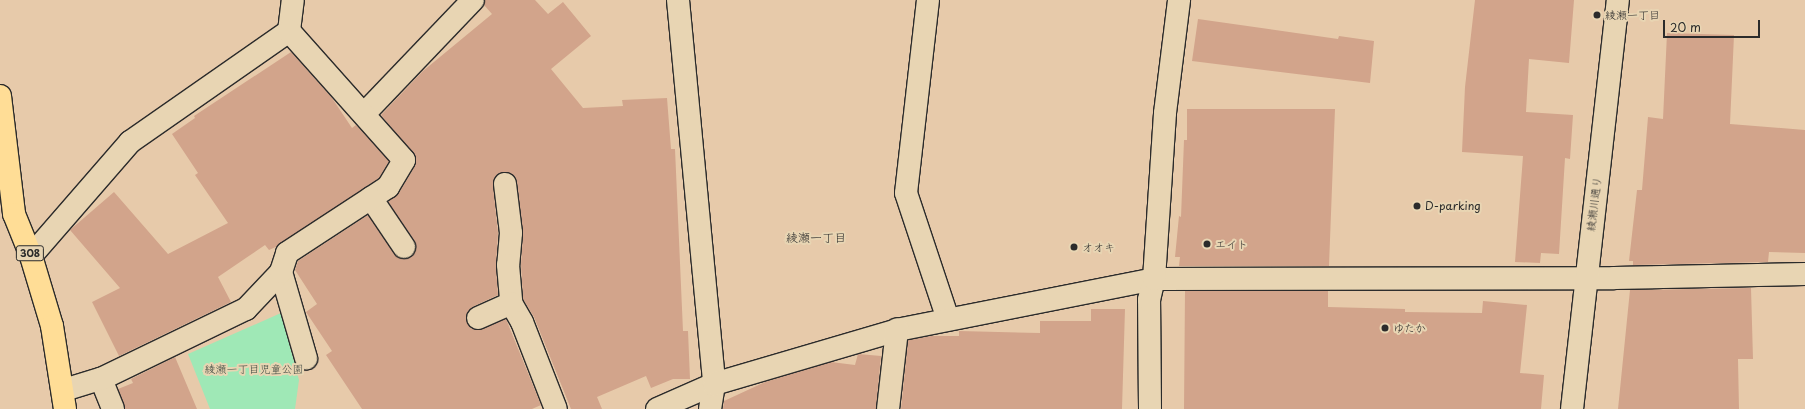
<!DOCTYPE html>
<meta charset="utf-8">
<style>
body{margin:0}
#map{position:relative;width:1805px;height:409px;overflow:hidden;background:#e7caaa;font-family:"Playpen Sans","Klee One",sans-serif}
div>[style]{position:absolute}
.green>*{inset:0;background:#9fe8b6}
.building>*{inset:0;background:#d2a48b}
.roads{filter:drop-shadow(1px 0 #2b2b2b) drop-shadow(-1px 0 #2b2b2b) drop-shadow(0 1px #2b2b2b) drop-shadow(0 -1px #2b2b2b)}
.minor>*{height:22px;margin:-11px;padding:0 11px;transform-origin:11px;border-radius:11px;background:#e8d5b3}
.major>*{height:22px;margin:-11px;padding:0 11px;transform-origin:11px;border-radius:11px;background:#ffdd96}
.dots>*{width:11px;height:11px;translate:-50% -50%;box-sizing:border-box;border:2px solid #e8d5b3;border-radius:50%}
span{translate:-50% -50%;white-space:nowrap;text-align:center;line-height:1.15;-webkit-text-stroke:4px #e8d5b3;paint-order:stroke}
.shield-label span{padding:1px 3px;background:#e8d5b3;border:1px solid;border-radius:3px;-webkit-text-stroke-width:0}
.shield-label{font-size:10px;color:#2b2b2b;font-weight:700}
.poi-label{font-size:11px;color:#2b2b2b}
.left{translate:0 -50%;text-align:left}
.street-label{font-size:11px;color:#2b2b2b}
.park-label{font-size:11px;color:#3c4740}
.neighbourhood-label{font-size:12px;color:#2b2b2b}
.scale{position:absolute;left:1663px;top:20px;width:97px;height:18px;box-sizing:border-box;border:2px solid #2b2b2b;border-top:0;padding-left:5px;font-size:12px;line-height:14px;white-space:nowrap;color:#2b2b2b;-webkit-text-stroke:3px #e8d5b3;paint-order:stroke}
</style>
<div id="map">
<div class="green">
<div style="clip-path:polygon(281px 313px,299px 380px,295px 409px,210px 409px,188px 354px)"></div>
</div>
<div class="building">
<div style="clip-path:polygon(485px 0,535px 0,548px 14px,563px 2px,591px 36px,551px 69px,583px 108px,623px 106px,622px 100px,667px 98px,671px 149px,675px 149px,683px 331px,688px 331px,690px 379px,673px 379px,651px 388px,646px 376px,597px 397px,602px 409px,571px 409px,534px 317px,523px 299px,521px 265px,523px 232px,517px 182px,515px 176px,504px 172px,497px 174px,493px 185px,498px 233px,496px 266px,498px 295px,472px 307px,466px 317px,470px 328px,477px 330px,506px 319px,541px 405px,532px 409px,362px 409px,326px 355px,332px 351px,306px 312px,317px 304px,295px 270px,298px 261px,368px 215px,398px 258px,405px 259px,415px 253px,414px 240px,388px 202px,399px 193px,415px 166px,416px 158px,381px 115px,423px 71px,492px 14px,484px 5px)"></div>
<div style="clip-path:polygon(1475px 0,1574px 0,1569px 63px,1529px 59px,1526px 112px,1573px 115px,1570px 159px,1565px 158px,1559px 254px,1541px 253px,1540px 263px,1515px 262px,1523px 156px,1462px 152px,1465px 87px)"></div>
<div style="clip-path:polygon(1198px 19px,1338px 39px,1339px 36px,1374px 41px,1370px 83px,1192px 61px)"></div>
<div style="clip-path:polygon(1667px 33px,1734px 35px,1730px 124px,1805px 130px,1805px 253px,1769px 252px,1768px 262px,1633px 265px,1633px 261px,1629px 261px,1637px 190px,1642px 190px,1648px 117px,1663px 119px)"></div>
<div style="clip-path:polygon(291px 52px,332px 98px,352px 128px,356px 125px,389px 161px,379px 178px,278px 246px,269px 250px,265px 245px,218px 277px,231px 302px,119px 356px,92px 302px,120px 288px,70px 230px,114px 192px,168px 254px,228px 223px,195px 175px,198px 173px,172px 134px,195px 118px,194px 116px)"></div>
<div style="clip-path:polygon(1187px 109px,1335px 109px,1329px 266px,1179px 266px,1180px 257px,1175px 257px,1179px 216px,1181px 217px,1184px 140px,1187px 140px)"></div>
<div style="clip-path:polygon(1751px 288px,1753px 359px,1738px 359px,1739px 409px,1618px 409px,1630px 290px)"></div>
<div style="clip-path:polygon(1185px 291px,1328px 291px,1328px 307px,1405px 309px,1405px 312px,1482px 313px,1483px 301px,1527px 305px,1520px 373px,1544px 375px,1541px 409px,1184px 409px)"></div>
<div style="clip-path:polygon(1091px 309px,1125px 309px,1122px 409px,901px 409px,908px 340px,931px 336px,959px 336px,959px 331px,1040px 333px,1040px 321px,1091px 321px)"></div>
<div style="clip-path:polygon(858px 354px,881px 356px,876px 409px,723px 409px,724px 401px,765px 382px,831px 362px,855px 365px)"></div>
<div style="clip-path:polygon(175px 357px,197px 409px,125px 409px,118px 389px,133px 383px,131px 379px)"></div>
</div>
<div class="roads">
<div class="minor">
<div style="left:678px;top:0;width:386px;rotate:84.6deg"></div>
<div style="left:714px;top:384px;width:25px;rotate:99deg"></div>
<div style="left:928px;top:0;width:194px;rotate:96.5deg"></div>
<div style="left:906px;top:193px;width:133px;rotate:71.6deg"></div>
<div style="left:365px;top:113px;width:156px;rotate:-46.3deg"></div>
<div style="left:505px;top:184px;width:49px;rotate:83deg"></div>
<div style="left:511px;top:233px;width:32px;rotate:95deg"></div>
<div style="left:508px;top:265px;width:38px;rotate:85deg"></div>
<div style="left:511px;top:303px;width:22px;rotate:60deg"></div>
<div style="left:522px;top:322px;width:93px;rotate:68.7deg"></div>
<div style="left:371px;top:198px;width:59px;rotate:56deg"></div>
<div style="left:31px;top:256px;width:151px;rotate:-49deg"></div>
<div style="left:130px;top:142px;width:194px;rotate:-34.9deg"></div>
<div style="left:289px;top:31px;width:31px;rotate:-83deg"></div>
<div style="left:281px;top:272px;width:90px;rotate:73.8deg"></div>
<div style="left:478px;top:318px;width:36px;rotate:-24deg"></div>
<div style="left:101px;top:379px;width:32px;rotate:68deg"></div>
<div style="left:64px;top:390px;width:39px;rotate:-17deg"></div>
<div style="left:101px;top:379px;width:161px;rotate:-25.8deg"></div>
<div style="left:246px;top:309px;width:51px;rotate:-46.6deg"></div>
<div style="left:281px;top:272px;width:20px;rotate:-72deg"></div>
<div style="left:287px;top:253px;width:121px;rotate:-33.2deg"></div>
<div style="left:388px;top:187px;width:31px;rotate:-59deg"></div>
<div style="left:404px;top:160px;width:173px;rotate:-131.7deg"></div>
<div style="left:657px;top:409px;width:62px;rotate:-23.7deg"></div>
<div style="left:714px;top:384px;width:191px;rotate:-16.4deg"></div>
<div style="left:897px;top:330px;width:262px;rotate:-11.2deg"></div>
<div style="left:1154px;top:279px;width:460px;rotate:-0.1deg"></div>
<div style="left:1614px;top:278px;width:191px;rotate:-1.2deg"></div>
<div style="left:888px;top:409px;width:80px;rotate:-83.5deg"></div>
<div style="left:1150px;top:409px;width:109px;rotate:-90.5deg"></div>
<div style="left:1149px;top:300px;width:22px;rotate:-77deg"></div>
<div style="left:1154px;top:279px;width:166px;rotate:-86.2deg"></div>
<div style="left:1165px;top:113px;width:114px;rotate:-82.9deg"></div>
<div style="left:1572px;top:409px;width:412px;rotate:-83.6deg"></div>
</div>
<div class="major">
<div style="left:0;top:96px;width:119px;rotate:83.2deg"></div>
<div style="left:14px;top:214px;width:45px;rotate:68deg"></div>
<div style="left:31px;top:256px;width:73px;rotate:73.3deg"></div>
<div style="left:52px;top:326px;width:84px;rotate:81.1deg"></div>
</div>
</div>
<div class="dots">
<div style="left:1597px;top:15px;background:#2b2b2b"></div>
<div style="left:1417px;top:206px;background:#2b2b2b"></div>
<div style="left:1207px;top:244px;background:#2b2b2b"></div>
<div style="left:1074px;top:247px;background:#2b2b2b"></div>
<div style="left:1385px;top:328px;background:#2b2b2b"></div>
</div>
<div class="shield-label">
<span style="left:30px;top:253px">308</span>
</div>
<div class="poi-label">
<span class="left" style="left:1605px;top:15px">綾瀬一丁目</span>
<span class="left" style="left:1425px;top:206px">D-parking</span>
<span class="left" style="left:1215px;top:244px">エイト</span>
<span class="left" style="left:1082px;top:247px">オオキ</span>
<span class="left" style="left:1393px;top:328px">ゆたか</span>
</div>
<div class="street-label">
<span style="left:1594px;top:204px;rotate:-83deg">綾瀬川通り</span>
</div>
<div class="park-label">
<span style="left:254px;top:369px">綾瀬一丁目児童公園</span>
</div>
<div class="neighbourhood-label">
<span style="left:816px;top:238px">綾瀬一丁目</span>
</div>
<div class="scale">20 m</div>
</div>
